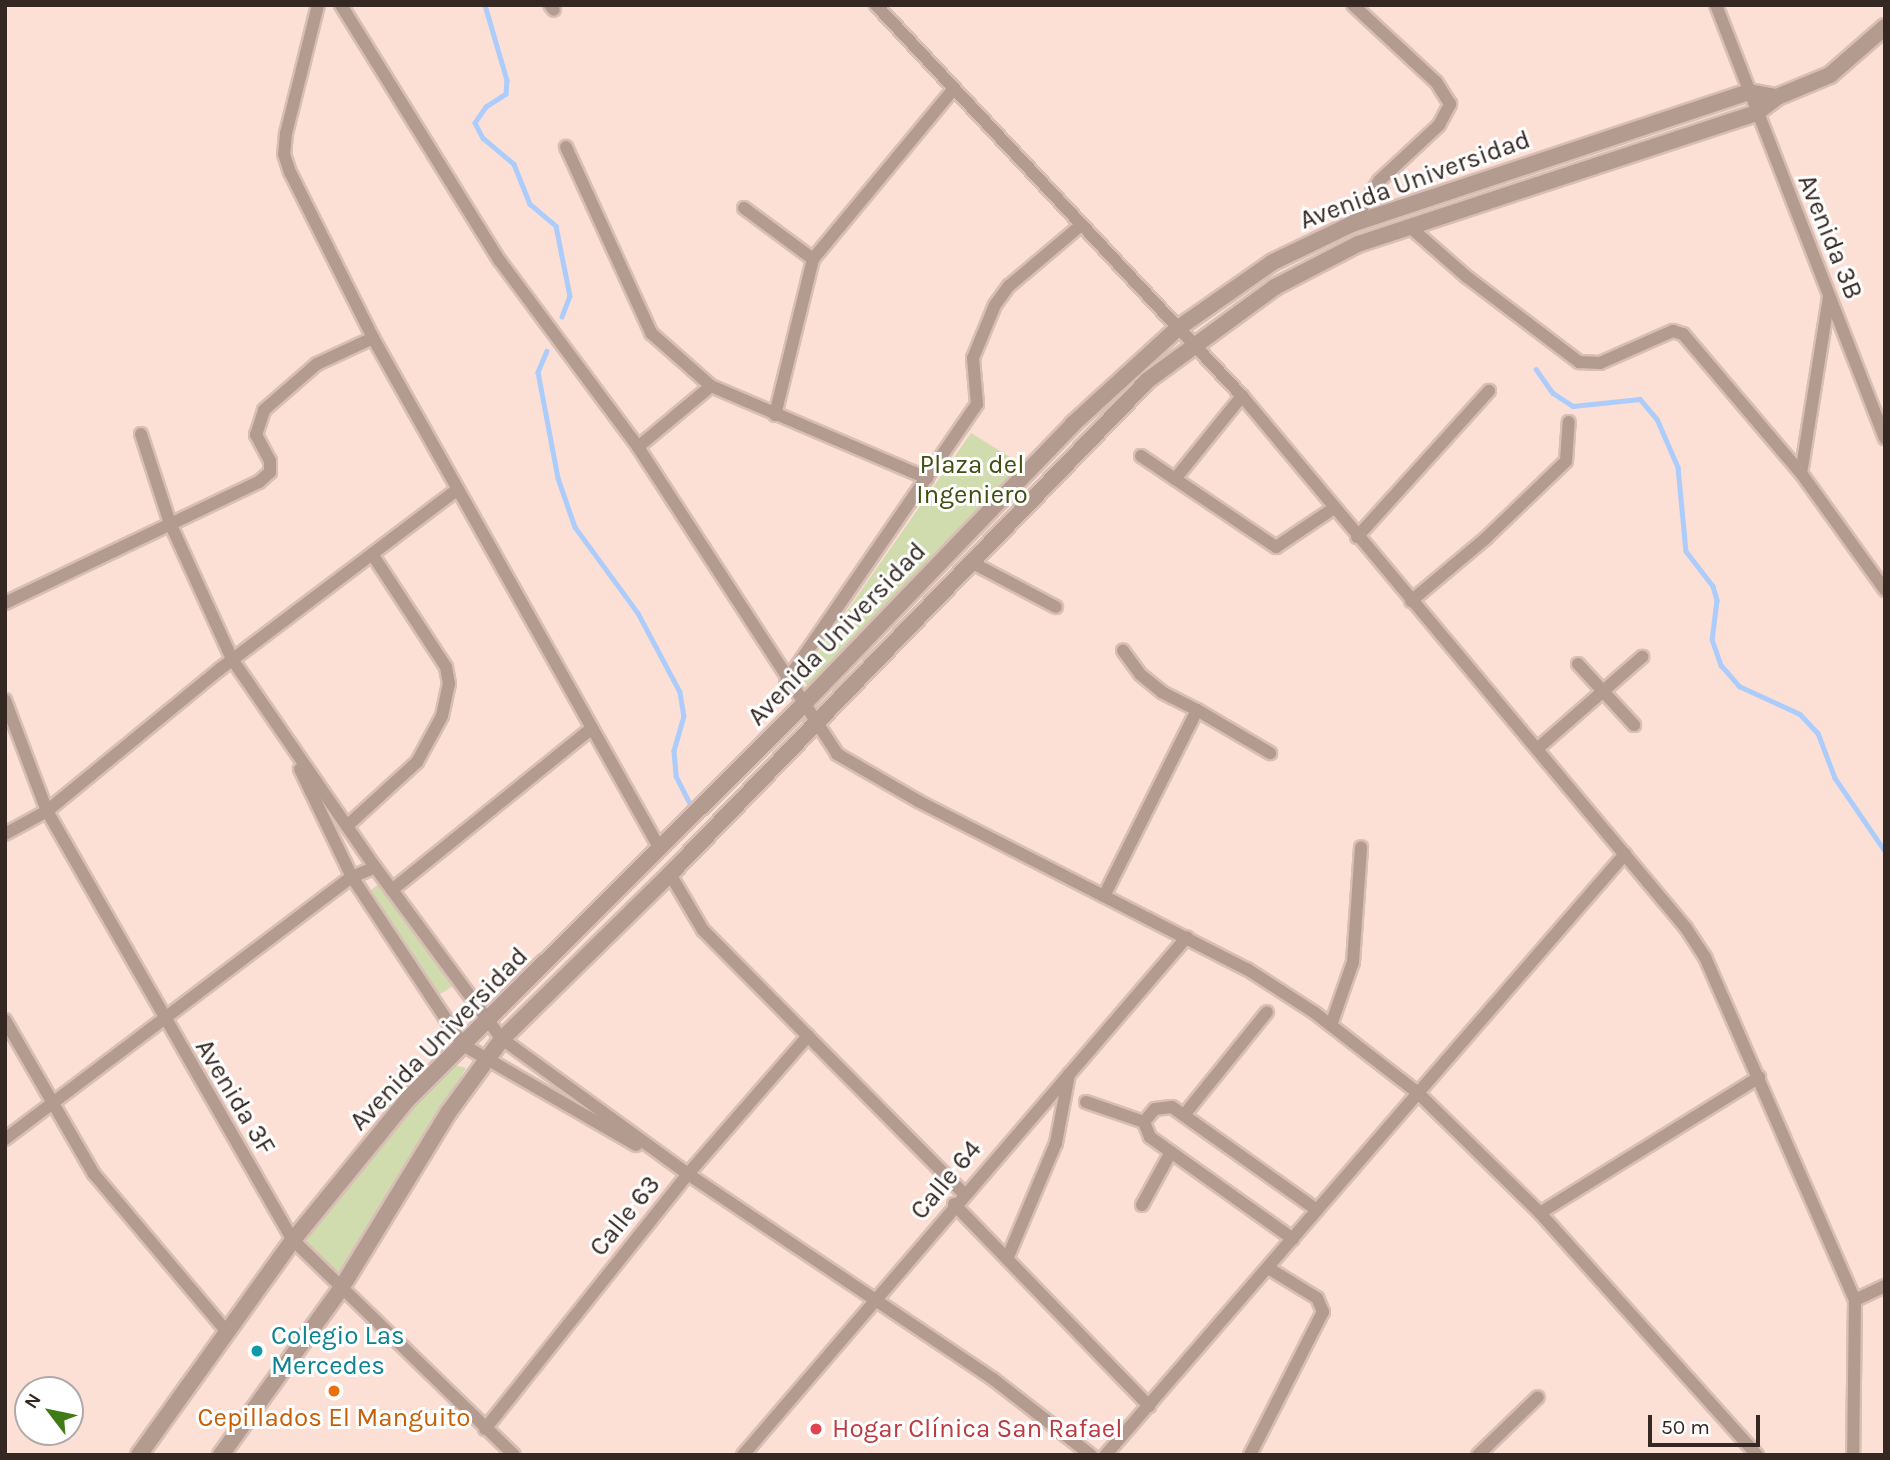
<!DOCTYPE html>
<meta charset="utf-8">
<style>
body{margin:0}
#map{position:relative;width:1890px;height:1460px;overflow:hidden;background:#fcdfd5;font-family:Karla,sans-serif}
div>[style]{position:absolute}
.green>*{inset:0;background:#d0dbae}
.stream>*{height:4.5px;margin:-2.25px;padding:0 2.25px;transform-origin:2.25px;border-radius:2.25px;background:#accdfb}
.roads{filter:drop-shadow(2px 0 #d8beb5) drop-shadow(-2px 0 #d8beb5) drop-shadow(0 2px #d8beb5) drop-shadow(0 -2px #d8beb5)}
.minor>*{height:12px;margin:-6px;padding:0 6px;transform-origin:6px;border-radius:6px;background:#b39c8f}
.tertiary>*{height:16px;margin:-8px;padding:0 8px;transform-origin:8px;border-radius:8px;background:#b39c8f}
.dots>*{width:19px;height:19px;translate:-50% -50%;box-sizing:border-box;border:4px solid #fff;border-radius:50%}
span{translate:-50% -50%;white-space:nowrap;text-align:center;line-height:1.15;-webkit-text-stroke:6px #fff;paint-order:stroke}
.street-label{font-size:26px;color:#352823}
.park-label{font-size:26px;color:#424d11}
.culture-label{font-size:26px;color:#0d838f}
.left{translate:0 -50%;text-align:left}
.food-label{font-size:26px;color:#c56008}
.health-label{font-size:26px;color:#be3a42}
.frame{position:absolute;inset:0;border:7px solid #352823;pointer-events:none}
.north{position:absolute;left:14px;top:1376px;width:70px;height:70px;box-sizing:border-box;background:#fff;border:2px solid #aea9a7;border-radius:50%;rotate:302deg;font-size:19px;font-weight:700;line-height:28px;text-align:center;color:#352823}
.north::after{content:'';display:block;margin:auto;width:24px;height:32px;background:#3f7b17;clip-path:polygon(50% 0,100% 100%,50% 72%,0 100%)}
.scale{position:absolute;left:1648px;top:1415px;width:112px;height:32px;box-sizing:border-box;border:4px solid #352823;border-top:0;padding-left:9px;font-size:21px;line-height:24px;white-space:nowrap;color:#352823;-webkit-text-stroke:5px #fff;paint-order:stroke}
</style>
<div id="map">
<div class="green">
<div style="clip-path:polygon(971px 433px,1024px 466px,809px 687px,800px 678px)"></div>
<div style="clip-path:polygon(380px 883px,453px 986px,437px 996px,371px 890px)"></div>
<div style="clip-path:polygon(451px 1064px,466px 1068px,340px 1290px,293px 1240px)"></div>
</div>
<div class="stream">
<div style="left:485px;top:5px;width:78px;rotate:73.7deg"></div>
<div style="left:507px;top:80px;width:14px;rotate:94deg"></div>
<div style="left:506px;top:94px;width:24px;rotate:147deg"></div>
<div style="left:486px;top:107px;width:19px;rotate:125deg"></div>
<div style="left:475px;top:123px;width:17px;rotate:62deg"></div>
<div style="left:483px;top:138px;width:40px;rotate:40deg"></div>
<div style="left:514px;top:164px;width:43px;rotate:68.2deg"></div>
<div style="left:530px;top:204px;width:34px;rotate:40deg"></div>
<div style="left:556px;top:226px;width:71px;rotate:78.7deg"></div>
<div style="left:570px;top:296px;width:22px;rotate:111deg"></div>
<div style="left:547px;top:351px;width:23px;rotate:113deg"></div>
<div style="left:538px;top:372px;width:108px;rotate:79.3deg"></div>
<div style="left:558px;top:478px;width:52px;rotate:70.9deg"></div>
<div style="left:575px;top:527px;width:107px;rotate:53.8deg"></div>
<div style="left:638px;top:613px;width:89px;rotate:62deg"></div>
<div style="left:680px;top:692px;width:24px;rotate:81deg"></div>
<div style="left:684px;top:716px;width:36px;rotate:106deg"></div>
<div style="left:674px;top:751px;width:25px;rotate:85deg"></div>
<div style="left:676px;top:776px;width:29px;rotate:63deg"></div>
<div style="left:1536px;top:369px;width:29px;rotate:55deg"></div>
<div style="left:1553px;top:393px;width:24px;rotate:33deg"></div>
<div style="left:1573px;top:406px;width:67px;rotate:-6deg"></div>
<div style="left:1640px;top:399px;width:26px;rotate:50deg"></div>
<div style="left:1657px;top:419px;width:52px;rotate:66.4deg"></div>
<div style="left:1678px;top:467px;width:84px;rotate:84.6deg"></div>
<div style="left:1686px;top:551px;width:44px;rotate:52.4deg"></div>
<div style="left:1713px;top:586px;width:15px;rotate:74deg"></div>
<div style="left:1717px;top:600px;width:39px;rotate:97deg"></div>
<div style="left:1712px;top:639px;width:28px;rotate:71deg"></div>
<div style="left:1721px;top:665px;width:28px;rotate:49deg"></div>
<div style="left:1739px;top:686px;width:67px;rotate:24.7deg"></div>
<div style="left:1800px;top:714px;width:26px;rotate:47deg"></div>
<div style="left:1818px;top:733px;width:48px;rotate:69.3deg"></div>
<div style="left:1835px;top:778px;width:88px;rotate:55.6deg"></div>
</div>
<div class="roads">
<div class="minor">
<div style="left:318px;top:5px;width:132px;rotate:104deg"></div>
<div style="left:286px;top:133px;width:21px;rotate:95deg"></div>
<div style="left:284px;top:154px;width:19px;rotate:72deg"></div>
<div style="left:290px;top:172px;width:186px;rotate:63.4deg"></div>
<div style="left:373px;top:338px;width:586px;rotate:60.68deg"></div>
<div style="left:341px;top:5px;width:301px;rotate:58.2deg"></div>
<div style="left:500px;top:261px;width:232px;rotate:53.4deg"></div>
<div style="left:638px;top:447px;width:366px;rotate:57deg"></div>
<div style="left:837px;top:754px;width:94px;rotate:30.1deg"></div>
<div style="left:918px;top:801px;width:369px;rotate:27.1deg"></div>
<div style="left:1247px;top:969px;width:81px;rotate:32.9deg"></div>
<div style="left:1315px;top:1013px;width:130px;rotate:37.8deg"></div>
<div style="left:1418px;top:1093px;width:479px;rotate:130.8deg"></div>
<div style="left:550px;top:5px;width:6px;rotate:51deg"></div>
<div style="left:876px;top:5px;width:536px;rotate:46.89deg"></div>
<div style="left:1242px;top:396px;width:693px;rotate:50.15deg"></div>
<div style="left:1686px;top:928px;width:35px;rotate:57deg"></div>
<div style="left:1705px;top:957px;width:374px;rotate:66.4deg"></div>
<div style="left:1855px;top:1300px;width:155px;rotate:90.7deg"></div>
<div style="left:1716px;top:5px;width:465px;rotate:68.7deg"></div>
<div style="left:566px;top:147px;width:205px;rotate:65.4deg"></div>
<div style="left:651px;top:333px;width:80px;rotate:41.5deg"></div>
<div style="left:711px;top:386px;width:235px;rotate:23.1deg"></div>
<div style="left:744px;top:208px;width:86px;rotate:36.5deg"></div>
<div style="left:1352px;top:224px;width:51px;rotate:-57.9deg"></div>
<div style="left:1379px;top:181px;width:82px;rotate:-43deg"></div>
<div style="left:1439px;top:125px;width:24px;rotate:-62deg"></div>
<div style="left:1450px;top:104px;width:26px;rotate:-122deg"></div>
<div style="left:1436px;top:82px;width:113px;rotate:-137.1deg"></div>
<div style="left:1410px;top:227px;width:76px;rotate:41.3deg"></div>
<div style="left:1467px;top:277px;width:141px;rotate:37.2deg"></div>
<div style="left:1579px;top:362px;width:21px;rotate:3deg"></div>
<div style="left:1600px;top:363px;width:80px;rotate:-23.7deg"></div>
<div style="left:1673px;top:331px;width:10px;rotate:17deg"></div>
<div style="left:1683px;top:334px;width:182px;rotate:49.7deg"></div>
<div style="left:1829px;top:297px;width:178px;rotate:99deg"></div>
<div style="left:1801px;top:473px;width:144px;rotate:54.3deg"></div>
<div style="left:775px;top:415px;width:161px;rotate:-76.3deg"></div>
<div style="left:813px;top:259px;width:218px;rotate:-50.4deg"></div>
<div style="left:141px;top:434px;width:94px;rotate:72deg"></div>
<div style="left:170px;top:523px;width:149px;rotate:65.5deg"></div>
<div style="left:232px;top:659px;width:252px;rotate:55.5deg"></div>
<div style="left:375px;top:867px;width:214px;rotate:53.6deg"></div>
<div style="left:502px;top:1039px;width:230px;rotate:36deg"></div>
<div style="left:688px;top:1174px;width:367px;rotate:33.9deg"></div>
<div style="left:993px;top:1379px;width:124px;rotate:37.8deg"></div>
<div style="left:638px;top:447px;width:95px;rotate:-39.9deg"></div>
<div style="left:1141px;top:456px;width:163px;rotate:34deg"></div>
<div style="left:1276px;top:547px;width:70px;rotate:-33.9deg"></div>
<div style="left:1175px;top:479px;width:107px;rotate:-51.1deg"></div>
<div style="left:1357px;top:537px;width:197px;rotate:-47.9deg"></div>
<div style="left:971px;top:562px;width:96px;rotate:27.9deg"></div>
<div style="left:1411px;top:601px;width:97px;rotate:-40deg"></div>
<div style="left:1485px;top:539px;width:112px;rotate:-43.9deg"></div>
<div style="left:1566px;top:461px;width:39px;rotate:-86deg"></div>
<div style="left:5px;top:603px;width:281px;rotate:-25.5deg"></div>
<div style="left:259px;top:482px;width:15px;rotate:-42deg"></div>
<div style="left:270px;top:472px;width:11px;rotate:-90deg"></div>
<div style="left:270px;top:461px;width:30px;rotate:-118deg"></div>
<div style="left:256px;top:435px;width:26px;rotate:-72deg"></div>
<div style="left:264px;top:410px;width:70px;rotate:-41deg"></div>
<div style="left:317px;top:364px;width:62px;rotate:-24.9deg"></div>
<div style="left:1578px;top:664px;width:83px;rotate:47.4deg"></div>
<div style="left:786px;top:682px;width:337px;rotate:-55.5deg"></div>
<div style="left:977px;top:404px;width:46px;rotate:-95deg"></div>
<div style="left:973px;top:358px;width:57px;rotate:-67.5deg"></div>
<div style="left:995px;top:305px;width:24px;rotate:-54deg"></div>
<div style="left:1009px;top:286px;width:93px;rotate:-40.2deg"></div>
<div style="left:5px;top:700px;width:119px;rotate:69.3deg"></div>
<div style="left:47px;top:811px;width:495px;rotate:60.2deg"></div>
<div style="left:293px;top:1240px;width:308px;rotate:44.2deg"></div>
<div style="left:1197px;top:710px;width:85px;rotate:30.5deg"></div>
<div style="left:1537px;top:749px;width:140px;rotate:-41.2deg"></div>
<div style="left:300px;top:769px;width:120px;rotate:64.3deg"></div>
<div style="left:352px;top:877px;width:201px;rotate:56.5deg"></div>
<div style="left:463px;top:1045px;width:200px;rotate:30deg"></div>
<div style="left:347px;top:826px;width:95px;rotate:-42.4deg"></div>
<div style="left:417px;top:762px;width:52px;rotate:-61.5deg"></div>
<div style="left:442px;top:716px;width:33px;rotate:-78deg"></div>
<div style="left:449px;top:684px;width:17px;rotate:-100deg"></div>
<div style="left:446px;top:667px;width:135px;rotate:-123.2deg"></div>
<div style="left:5px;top:834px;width:48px;rotate:-28.7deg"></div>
<div style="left:47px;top:811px;width:224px;rotate:-39.4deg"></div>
<div style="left:220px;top:669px;width:298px;rotate:-37.1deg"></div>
<div style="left:1625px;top:854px;width:316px;rotate:130.9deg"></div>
<div style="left:1418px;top:1093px;width:171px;rotate:44.5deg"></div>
<div style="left:1540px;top:1213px;width:325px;rotate:48.1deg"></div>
<div style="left:670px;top:874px;width:65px;rotate:59.5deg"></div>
<div style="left:703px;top:930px;width:371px;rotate:45.3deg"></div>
<div style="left:392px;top:890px;width:257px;rotate:-39deg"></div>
<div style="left:1104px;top:896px;width:208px;rotate:-63.4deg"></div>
<div style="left:1197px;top:710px;width:39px;rotate:-153deg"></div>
<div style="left:1162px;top:692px;width:28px;rotate:-141deg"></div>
<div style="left:1140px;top:674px;width:29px;rotate:-126deg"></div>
<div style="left:5px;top:1020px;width:178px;rotate:60deg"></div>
<div style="left:94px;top:1174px;width:207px;rotate:49.9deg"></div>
<div style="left:1331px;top:1025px;width:67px;rotate:-70.8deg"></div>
<div style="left:1353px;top:962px;width:115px;rotate:-86deg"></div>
<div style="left:1086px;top:1102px;width:61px;rotate:19deg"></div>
<div style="left:1184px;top:1115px;width:132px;rotate:-51.1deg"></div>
<div style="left:5px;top:1139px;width:435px;rotate:-37.1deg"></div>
<div style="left:352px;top:877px;width:25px;rotate:-23deg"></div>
<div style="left:954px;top:1204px;width:281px;rotate:46deg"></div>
<div style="left:1142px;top:1205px;width:60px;rotate:-61.3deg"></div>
<div style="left:1540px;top:1213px;width:258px;rotate:-31.8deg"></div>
<div style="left:1293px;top:1239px;width:176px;rotate:-144.5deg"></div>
<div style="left:1150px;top:1137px;width:16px;rotate:-112deg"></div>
<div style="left:1144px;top:1122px;width:17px;rotate:-50deg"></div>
<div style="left:1155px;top:1109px;width:17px;rotate:-7deg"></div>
<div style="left:1172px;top:1107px;width:178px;rotate:35.4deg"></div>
<div style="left:1007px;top:1259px;width:126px;rotate:-67.1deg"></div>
<div style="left:1056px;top:1143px;width:70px;rotate:-79.3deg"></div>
<div style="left:1855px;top:1300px;width:33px;rotate:-25deg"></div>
<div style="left:485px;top:1429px;width:326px;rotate:-51.5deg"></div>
<div style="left:688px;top:1174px;width:183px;rotate:-49deg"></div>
<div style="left:743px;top:1455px;width:682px;rotate:-49.4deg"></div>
<div style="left:1250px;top:1455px;width:161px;rotate:-63deg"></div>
<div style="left:1323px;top:1312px;width:15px;rotate:-113deg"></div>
<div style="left:1317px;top:1298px;width:57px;rotate:-148.5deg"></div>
<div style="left:1478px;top:1455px;width:83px;rotate:-44deg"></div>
</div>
<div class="tertiary">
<div style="left:139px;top:1455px;width:264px;rotate:-54.4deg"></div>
<div style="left:293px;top:1240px;width:182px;rotate:-50.8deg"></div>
<div style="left:408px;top:1099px;width:556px;rotate:-44.93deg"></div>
<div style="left:802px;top:706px;width:391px;rotate:-46.1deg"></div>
<div style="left:1073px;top:424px;width:141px;rotate:-42.4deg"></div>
<div style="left:1177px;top:329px;width:117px;rotate:-34.9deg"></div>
<div style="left:1273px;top:262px;width:88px;rotate:-25.7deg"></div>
<div style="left:1352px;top:224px;width:417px;rotate:-18.4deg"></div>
<div style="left:1748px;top:92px;width:29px;rotate:10deg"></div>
<div style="left:221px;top:1455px;width:203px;rotate:-54.2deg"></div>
<div style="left:340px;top:1290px;width:207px;rotate:-58.6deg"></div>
<div style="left:448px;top:1113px;width:92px;rotate:-53.9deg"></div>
<div style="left:502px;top:1039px;width:235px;rotate:-44.5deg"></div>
<div style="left:670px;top:874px;width:687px;rotate:-45.94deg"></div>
<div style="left:1148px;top:380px;width:157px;rotate:-36.2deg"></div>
<div style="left:1275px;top:287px;width:93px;rotate:-27.4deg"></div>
<div style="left:1358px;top:244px;width:419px;rotate:-18.2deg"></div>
<div style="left:1756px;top:113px;width:26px;rotate:-37deg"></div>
<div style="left:1777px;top:97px;width:57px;rotate:-22.5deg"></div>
<div style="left:1830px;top:75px;width:73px;rotate:-41.1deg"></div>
</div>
</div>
<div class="dots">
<div style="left:257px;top:1351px;background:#0f9aa8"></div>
<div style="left:334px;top:1391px;background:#e8710a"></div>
<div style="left:816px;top:1429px;background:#e0444e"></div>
</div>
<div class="street-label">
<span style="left:1415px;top:180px;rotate:-20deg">Avenida Universidad</span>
<span style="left:1830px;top:237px;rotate:68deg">Avenida 3B</span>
<span style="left:837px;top:634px;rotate:-46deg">Avenida Universidad</span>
<span style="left:439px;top:1039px;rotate:-46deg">Avenida Universidad</span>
<span style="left:235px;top:1097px;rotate:59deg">Avenida 3F</span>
<span style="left:946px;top:1180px;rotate:-50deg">Calle 64</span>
<span style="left:625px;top:1216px;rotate:-51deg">Calle 63</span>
</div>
<div class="park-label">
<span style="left:972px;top:480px">Plaza del<br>Ingeniero</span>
</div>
<div class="culture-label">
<span class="left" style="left:271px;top:1351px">Colegio Las<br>Mercedes</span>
</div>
<div class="food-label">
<span style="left:334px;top:1418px">Cepillados El Manguito</span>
</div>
<div class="health-label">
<span class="left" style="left:832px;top:1429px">Hogar Clínica San Rafael</span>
</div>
<div class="frame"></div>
<div class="north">N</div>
<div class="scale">50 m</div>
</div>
